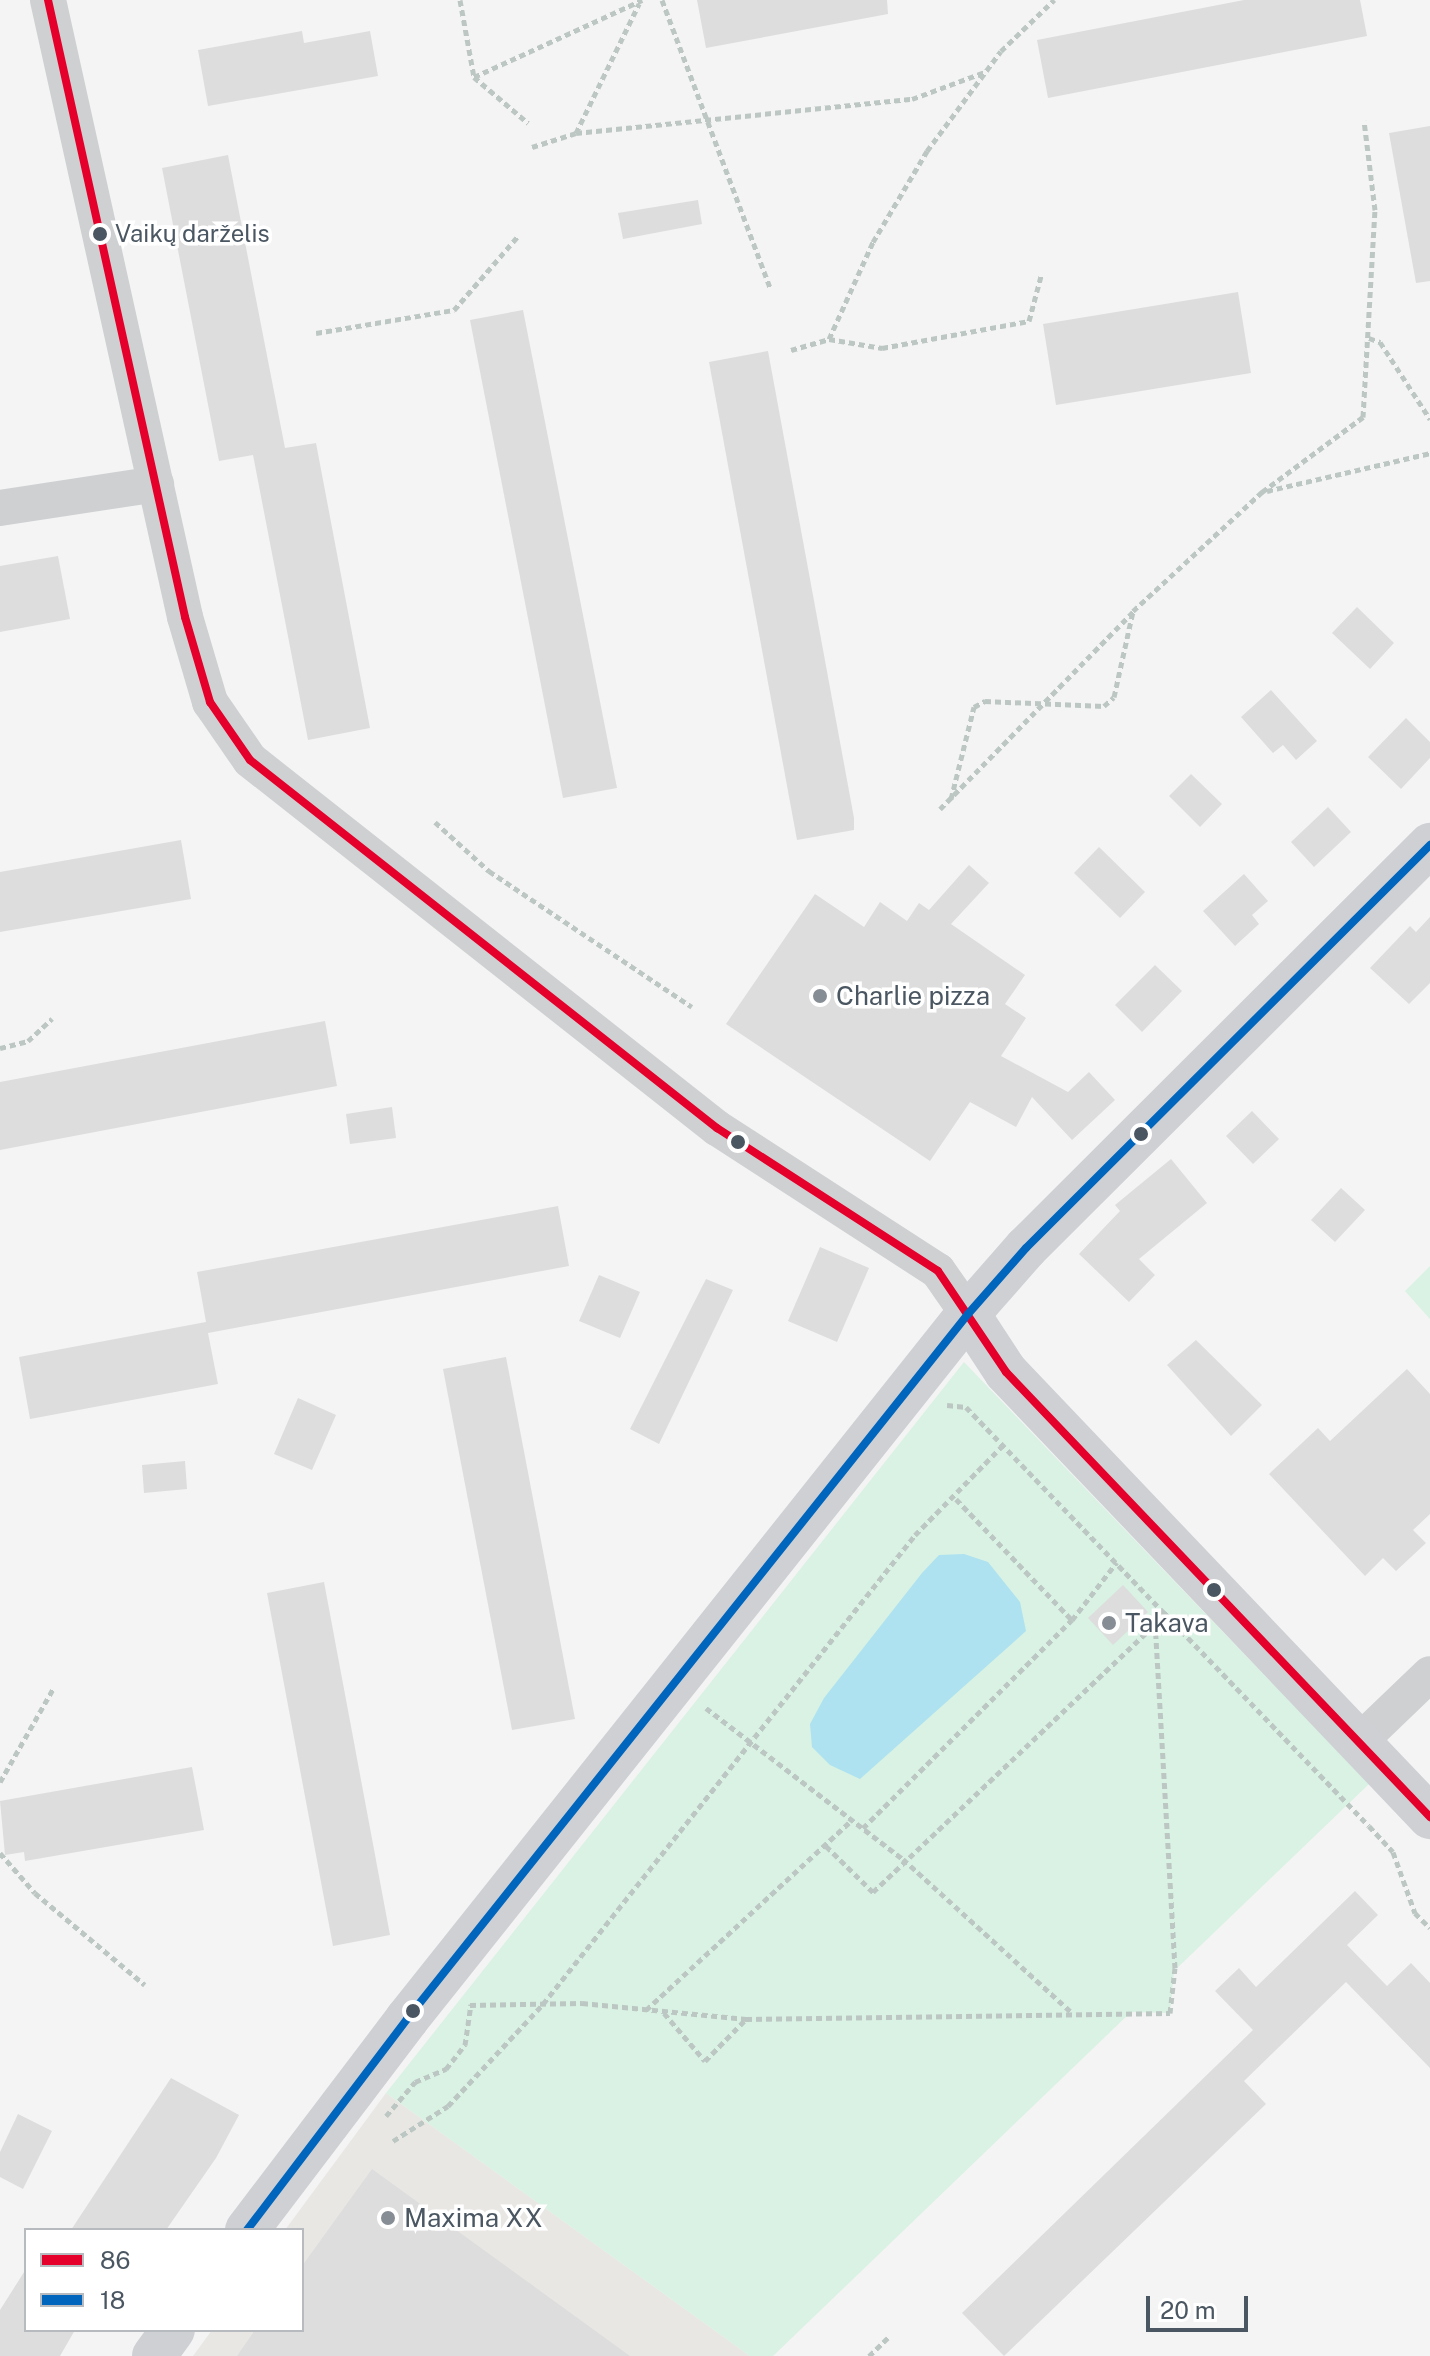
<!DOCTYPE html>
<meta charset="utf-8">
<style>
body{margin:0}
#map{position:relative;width:1430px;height:2356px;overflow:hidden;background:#f4f4f4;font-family:"Public Sans",sans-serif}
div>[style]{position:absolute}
.commercial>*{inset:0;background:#e8e7e3}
.green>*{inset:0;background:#d9f2e3}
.water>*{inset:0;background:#aee2f0}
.building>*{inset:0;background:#ddddde}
.path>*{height:5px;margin-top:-2.5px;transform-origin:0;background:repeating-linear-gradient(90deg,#bcc7c4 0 6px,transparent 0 10px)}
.street>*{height:36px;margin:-18px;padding:0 18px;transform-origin:18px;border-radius:18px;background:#ced0d2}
.secondary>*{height:44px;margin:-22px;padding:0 22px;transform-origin:22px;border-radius:22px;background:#ced0d4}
.bus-1>*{height:8px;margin:-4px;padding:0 4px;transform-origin:4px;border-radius:4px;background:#e4002b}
.bus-2>*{height:8px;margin:-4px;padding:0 4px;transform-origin:4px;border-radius:4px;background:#0065bd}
.dots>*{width:22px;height:22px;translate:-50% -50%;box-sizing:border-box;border:4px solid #fff;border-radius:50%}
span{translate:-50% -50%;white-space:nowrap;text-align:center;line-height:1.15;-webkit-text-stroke:7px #fff;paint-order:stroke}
.bus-label{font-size:24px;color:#4a5661}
.left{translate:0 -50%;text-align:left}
.poi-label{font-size:26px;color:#4a5661}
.legend{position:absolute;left:24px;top:2228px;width:280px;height:104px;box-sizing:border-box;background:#fff;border:2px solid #b7bbc0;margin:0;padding:10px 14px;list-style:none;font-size:24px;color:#4a5661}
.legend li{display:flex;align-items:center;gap:16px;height:40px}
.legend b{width:40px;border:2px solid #b7bbc0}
.scale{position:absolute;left:1146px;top:2296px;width:102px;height:36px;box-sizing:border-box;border:4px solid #4a5661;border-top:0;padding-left:10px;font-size:24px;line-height:28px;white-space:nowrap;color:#4a5661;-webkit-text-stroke:6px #fff;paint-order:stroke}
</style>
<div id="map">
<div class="commercial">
<div style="clip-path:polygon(386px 2093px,750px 2356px,193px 2356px,212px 2330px,302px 2330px,302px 2230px,285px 2230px)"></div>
</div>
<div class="green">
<div style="clip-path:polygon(1430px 1266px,1430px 1319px,1405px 1291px)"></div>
<div style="clip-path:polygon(964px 1362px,1369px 1784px,1174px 1971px,1170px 2013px,1131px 2012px,773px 2356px,750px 2356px,386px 2093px)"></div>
</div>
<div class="water">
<div style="clip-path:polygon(964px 1554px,988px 1562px,1020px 1602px,1026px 1631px,860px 1779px,830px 1765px,812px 1747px,810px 1724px,824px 1698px,922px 1573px,939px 1555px)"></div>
</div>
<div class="building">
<div style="clip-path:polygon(697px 0,887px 0,888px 14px,706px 48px)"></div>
<div style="clip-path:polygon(1244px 0,1360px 0,1367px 36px,1048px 98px,1037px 40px)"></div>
<div style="clip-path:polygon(302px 31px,304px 43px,370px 31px,378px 76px,208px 106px,198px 50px)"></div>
<div style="clip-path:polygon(1430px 126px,1430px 281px,1416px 283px,1389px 133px)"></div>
<div style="clip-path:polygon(228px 155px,285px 448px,316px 443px,370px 728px,308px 740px,253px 455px,219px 461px,162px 168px)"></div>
<div style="clip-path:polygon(698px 200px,702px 224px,623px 239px,618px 213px)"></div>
<div style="clip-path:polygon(1238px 292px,1251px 373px,1056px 405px,1043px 324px)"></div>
<div style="clip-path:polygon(523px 310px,617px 788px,563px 798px,470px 320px)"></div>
<div style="clip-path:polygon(768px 351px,854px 818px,854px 830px,797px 840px,709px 362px)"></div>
<div style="clip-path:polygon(58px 556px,70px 619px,0 632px,0 566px)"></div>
<div style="clip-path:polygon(1357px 607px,1394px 643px,1370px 669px,1332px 633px)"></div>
<div style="clip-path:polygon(1271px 690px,1317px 741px,1296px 760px,1283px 745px,1273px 753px,1241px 717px)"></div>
<div style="clip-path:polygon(1406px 718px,1430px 742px,1430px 758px,1401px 789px,1368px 757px)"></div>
<div style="clip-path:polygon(1191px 774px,1222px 804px,1200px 827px,1169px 796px)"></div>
<div style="clip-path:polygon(1328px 807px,1351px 832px,1314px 867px,1291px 842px)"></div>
<div style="clip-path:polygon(181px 840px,191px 899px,0 932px,0 872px)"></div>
<div style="clip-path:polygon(1099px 847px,1145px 892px,1120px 918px,1074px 873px)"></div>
<div style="clip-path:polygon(969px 865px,989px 883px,951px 924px,1025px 975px,1005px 1004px,1026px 1018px,1001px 1056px,1068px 1092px,1089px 1072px,1115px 1100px,1072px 1140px,1032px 1097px,1016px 1127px,970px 1102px,930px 1161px,726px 1024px,815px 894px,864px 927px,880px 902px,907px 921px,919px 903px,929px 910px)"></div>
<div style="clip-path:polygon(1244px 874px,1268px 901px,1252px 915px,1259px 924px,1235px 946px,1203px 911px)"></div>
<div style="clip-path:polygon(1430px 917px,1430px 983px,1409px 1004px,1370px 968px,1410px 926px,1416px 932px)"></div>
<div style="clip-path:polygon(1155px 965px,1182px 991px,1142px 1032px,1115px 1005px)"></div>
<div style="clip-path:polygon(325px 1021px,337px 1086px,0 1150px,0 1082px)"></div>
<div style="clip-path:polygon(392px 1107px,396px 1138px,350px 1144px,346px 1114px)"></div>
<div style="clip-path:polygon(1252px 1111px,1279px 1139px,1253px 1164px,1226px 1136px)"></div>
<div style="clip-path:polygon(1171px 1159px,1207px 1203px,1139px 1259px,1155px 1275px,1129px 1302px,1079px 1254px,1120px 1211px,1115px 1205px)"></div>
<div style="clip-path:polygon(1341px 1188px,1365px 1210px,1335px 1242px,1311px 1220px)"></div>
<div style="clip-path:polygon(558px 1206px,569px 1266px,208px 1333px,218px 1384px,30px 1419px,19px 1357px,206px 1322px,197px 1272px)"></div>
<div style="clip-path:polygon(820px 1247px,869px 1268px,837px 1342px,788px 1321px)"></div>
<div style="clip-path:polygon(599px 1275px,640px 1292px,620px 1338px,579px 1321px)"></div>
<div style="clip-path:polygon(706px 1279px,733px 1290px,659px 1444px,630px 1429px)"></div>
<div style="clip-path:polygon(1196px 1340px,1262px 1405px,1231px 1436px,1167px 1365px)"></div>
<div style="clip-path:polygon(506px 1357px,575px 1719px,512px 1730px,443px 1369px)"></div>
<div style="clip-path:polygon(1407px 1369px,1430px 1394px,1430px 1514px,1413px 1530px,1426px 1543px,1396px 1571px,1383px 1558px,1365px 1576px,1269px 1474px,1318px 1428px,1330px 1441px)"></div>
<div style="clip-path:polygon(298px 1398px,336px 1415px,312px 1470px,274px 1454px)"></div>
<div style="clip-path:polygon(185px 1461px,187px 1489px,144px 1493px,142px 1465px)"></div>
<div style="clip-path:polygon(324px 1582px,390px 1935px,333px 1946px,267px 1593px)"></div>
<div style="clip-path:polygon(1123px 1585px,1148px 1612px,1113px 1645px,1088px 1618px)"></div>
<div style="clip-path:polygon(192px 1767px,204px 1830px,25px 1861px,24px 1852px,5px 1855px,0 1801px)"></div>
<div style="clip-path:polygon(1355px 1891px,1378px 1915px,1347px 1945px,1387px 1986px,1411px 1963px,1430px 1983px,1430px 2068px,1346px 1982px,1244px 2081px,1266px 2104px,1004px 2356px,962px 2313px,1253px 2030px,1215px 1991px,1239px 1968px,1256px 1987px)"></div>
<div style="clip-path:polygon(171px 2078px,239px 2115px,216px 2158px,166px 2230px,71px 2230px)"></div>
<div style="clip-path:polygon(18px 2114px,52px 2131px,23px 2189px,0 2177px,0 2152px)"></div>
<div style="clip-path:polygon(372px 2169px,630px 2356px,237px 2356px,255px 2330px,302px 2330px,302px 2266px)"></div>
<div style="clip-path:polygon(26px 2269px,26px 2330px,75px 2330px,60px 2356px,0 2356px,0 2310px)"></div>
</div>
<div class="path">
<div style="left:460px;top:0;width:78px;rotate:79.7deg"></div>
<div style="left:474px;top:77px;width:71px;rotate:40.4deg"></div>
<div style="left:662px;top:0;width:308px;rotate:69.4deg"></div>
<div style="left:474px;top:77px;width:185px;rotate:-24.6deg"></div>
<div style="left:576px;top:133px;width:338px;rotate:-5.8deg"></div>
<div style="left:912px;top:99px;width:78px;rotate:-20.3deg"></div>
<div style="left:532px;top:147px;width:46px;rotate:-17.7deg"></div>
<div style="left:576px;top:133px;width:144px;rotate:-64deg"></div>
<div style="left:316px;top:333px;width:140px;rotate:-9.5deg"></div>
<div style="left:454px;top:310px;width:99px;rotate:-49.1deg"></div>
<div style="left:1369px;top:338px;width:12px;rotate:20deg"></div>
<div style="left:1380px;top:342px;width:92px;rotate:57deg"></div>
<div style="left:829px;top:339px;width:107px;rotate:-65.6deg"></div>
<div style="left:873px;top:242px;width:106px;rotate:-59.3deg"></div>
<div style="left:927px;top:151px;width:124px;rotate:-53.5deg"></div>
<div style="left:1001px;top:51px;width:74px;rotate:-43.9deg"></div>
<div style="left:791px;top:350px;width:40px;rotate:-16deg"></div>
<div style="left:829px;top:339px;width:54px;rotate:9.6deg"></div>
<div style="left:882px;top:348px;width:149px;rotate:-10.4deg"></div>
<div style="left:1029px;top:321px;width:47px;rotate:-75.1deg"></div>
<div style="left:1267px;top:491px;width:167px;rotate:-13.1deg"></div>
<div style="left:951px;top:799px;width:95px;rotate:-76deg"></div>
<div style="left:974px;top:707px;width:13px;rotate:-29deg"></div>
<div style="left:985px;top:701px;width:119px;rotate:2.4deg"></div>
<div style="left:1104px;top:706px;width:13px;rotate:-42deg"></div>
<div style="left:1114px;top:697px;width:88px;rotate:-77.5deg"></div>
<div style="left:1133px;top:611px;width:176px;rotate:-42.7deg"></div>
<div style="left:1262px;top:492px;width:126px;rotate:-36.6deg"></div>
<div style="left:1363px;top:417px;width:207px;rotate:-86.7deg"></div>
<div style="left:1375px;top:210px;width:90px;rotate:-97deg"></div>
<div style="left:940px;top:809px;width:276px;rotate:-45.6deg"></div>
<div style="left:435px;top:822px;width:73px;rotate:42.2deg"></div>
<div style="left:489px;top:871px;width:244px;rotate:33.8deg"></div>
<div style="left:0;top:1048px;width:29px;rotate:-14deg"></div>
<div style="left:28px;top:1041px;width:33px;rotate:-43deg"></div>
<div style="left:947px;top:1405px;width:19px;rotate:6deg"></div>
<div style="left:966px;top:1407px;width:581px;rotate:46.12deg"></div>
<div style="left:1369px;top:1826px;width:35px;rotate:47deg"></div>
<div style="left:1393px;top:1852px;width:65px;rotate:70.2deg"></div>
<div style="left:1415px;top:1913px;width:21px;rotate:45deg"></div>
<div style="left:956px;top:1499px;width:168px;rotate:46.2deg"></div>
<div style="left:706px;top:1708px;width:248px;rotate:37.5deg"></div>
<div style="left:903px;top:1859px;width:226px;rotate:42.3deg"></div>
<div style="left:0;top:1782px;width:107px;rotate:-60.3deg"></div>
<div style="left:863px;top:1828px;width:295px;rotate:-44.9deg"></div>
<div style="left:1072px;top:1620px;width:73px;rotate:-52.2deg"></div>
<div style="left:826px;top:1846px;width:66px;rotate:44.4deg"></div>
<div style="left:873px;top:1892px;width:408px;rotate:-43.5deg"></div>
<div style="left:0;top:1853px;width:53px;rotate:48.8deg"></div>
<div style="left:35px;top:1893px;width:143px;rotate:39.9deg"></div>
<div style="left:470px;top:2005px;width:112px;rotate:-1deg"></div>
<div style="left:582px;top:2003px;width:165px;rotate:5.6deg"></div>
<div style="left:746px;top:2019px;width:424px;rotate:-0.8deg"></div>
<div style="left:1170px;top:2013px;width:45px;rotate:-83.7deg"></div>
<div style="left:1175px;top:1968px;width:345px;rotate:-93.3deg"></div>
<div style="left:646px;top:2010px;width:280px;rotate:-42.7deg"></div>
<div style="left:664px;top:2013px;width:63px;rotate:49.5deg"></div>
<div style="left:705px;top:2061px;width:57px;rotate:-45.7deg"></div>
<div style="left:386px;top:2116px;width:45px;rotate:-49.5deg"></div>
<div style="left:415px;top:2082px;width:34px;rotate:-23deg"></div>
<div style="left:446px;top:2069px;width:31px;rotate:-52deg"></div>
<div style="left:465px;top:2045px;width:41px;rotate:-81.7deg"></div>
<div style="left:393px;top:2141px;width:65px;rotate:-32.5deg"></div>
<div style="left:448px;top:2106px;width:139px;rotate:-47deg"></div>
<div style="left:543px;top:2004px;width:599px;rotate:-51.58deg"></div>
<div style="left:915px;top:1535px;width:126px;rotate:-45.6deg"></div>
<div style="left:869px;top:2356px;width:28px;rotate:-44deg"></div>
</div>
<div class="street">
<div style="left:48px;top:0;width:632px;rotate:77.48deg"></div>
<div style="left:185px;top:617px;width:89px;rotate:73.6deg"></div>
<div style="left:210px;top:702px;width:70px;rotate:55.4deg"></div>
<div style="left:250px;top:760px;width:595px;rotate:38.24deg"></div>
<div style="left:717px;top:1128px;width:263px;rotate:32.9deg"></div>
<div style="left:938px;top:1271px;width:52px;rotate:55.1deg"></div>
<div style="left:0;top:508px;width:158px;rotate:-8.7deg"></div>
<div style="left:1359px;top:1742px;width:98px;rotate:-43.8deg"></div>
</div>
<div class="secondary">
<div style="left:968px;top:1314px;width:69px;rotate:56.8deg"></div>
<div style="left:1006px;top:1372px;width:615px;rotate:46.38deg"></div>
<div style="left:247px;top:2230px;width:265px;rotate:-52.8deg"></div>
<div style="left:407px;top:2019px;width:901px;rotate:-51.49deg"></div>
<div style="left:968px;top:1314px;width:88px;rotate:-48.7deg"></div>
<div style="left:1026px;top:1248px;width:571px;rotate:-44.93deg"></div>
<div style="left:154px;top:2356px;width:32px;rotate:-54deg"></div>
</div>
<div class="bus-1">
<div style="left:48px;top:0;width:632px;rotate:77.48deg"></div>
<div style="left:185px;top:617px;width:89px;rotate:73.6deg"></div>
<div style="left:210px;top:702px;width:70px;rotate:55.4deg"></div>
<div style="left:250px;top:760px;width:595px;rotate:38.24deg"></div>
<div style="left:717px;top:1128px;width:263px;rotate:32.9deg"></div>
<div style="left:938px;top:1271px;width:122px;rotate:56deg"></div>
<div style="left:1006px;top:1372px;width:615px;rotate:46.38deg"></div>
</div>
<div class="bus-2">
<div style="left:247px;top:2230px;width:265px;rotate:-52.8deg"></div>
<div style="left:407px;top:2019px;width:901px;rotate:-51.49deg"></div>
<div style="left:968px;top:1314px;width:88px;rotate:-48.7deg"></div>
<div style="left:1026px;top:1248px;width:571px;rotate:-44.93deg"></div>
</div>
<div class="dots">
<div style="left:100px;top:234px;background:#4a5661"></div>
<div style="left:820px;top:996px;background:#868d94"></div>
<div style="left:1141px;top:1134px;background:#4a5661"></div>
<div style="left:738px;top:1142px;background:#4a5661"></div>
<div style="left:1214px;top:1590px;background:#4a5661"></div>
<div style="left:1109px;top:1623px;background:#868d94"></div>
<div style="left:413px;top:2011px;background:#4a5661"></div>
<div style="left:388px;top:2218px;background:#868d94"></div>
</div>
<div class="bus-label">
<span class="left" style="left:115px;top:234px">Vaikų darželis</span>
</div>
<div class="poi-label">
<span class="left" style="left:836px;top:996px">Charlie pizza</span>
<span class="left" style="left:1125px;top:1623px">Takava</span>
<span class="left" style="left:404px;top:2218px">Maxima XX</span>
</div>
<ul class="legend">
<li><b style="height:10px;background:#e4002b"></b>86</li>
<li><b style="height:10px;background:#0065bd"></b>18</li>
</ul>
<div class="scale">20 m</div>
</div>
